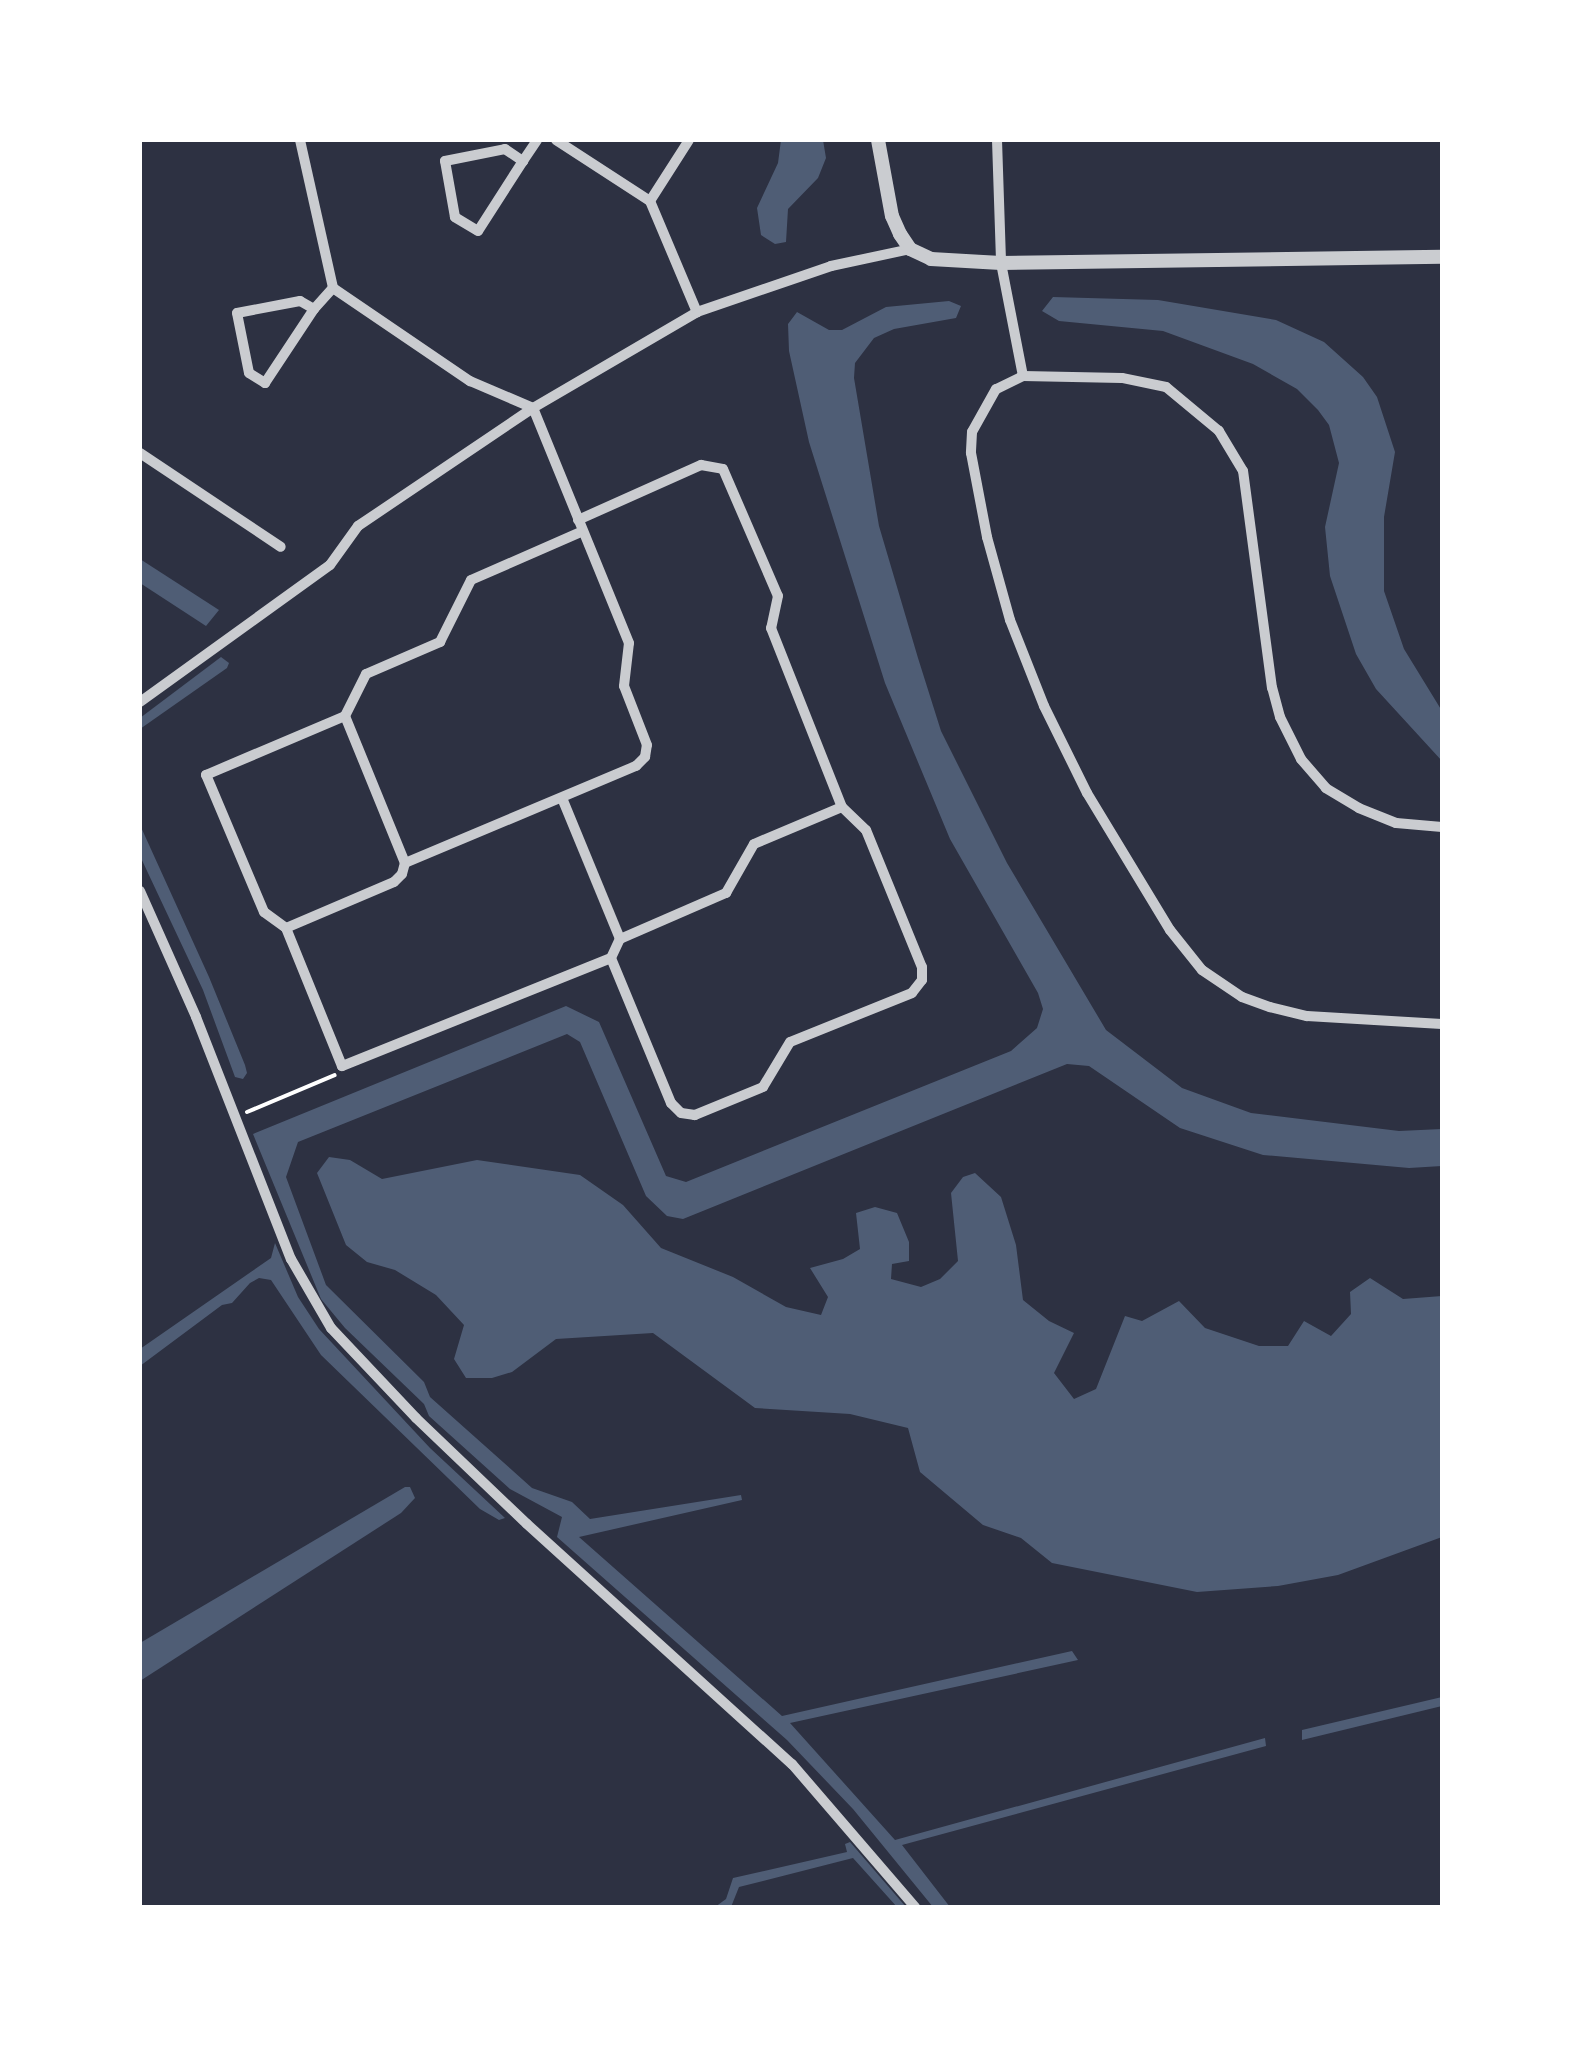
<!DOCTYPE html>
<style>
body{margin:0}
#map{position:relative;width:1582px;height:2047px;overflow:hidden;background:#2d3142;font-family:"PT Sans",sans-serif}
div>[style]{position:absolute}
.water>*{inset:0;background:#4f5d75}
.path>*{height:4px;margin:-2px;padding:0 2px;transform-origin:2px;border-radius:2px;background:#fff}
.minor>*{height:10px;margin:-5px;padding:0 5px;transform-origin:5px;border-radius:5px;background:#caccd0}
.tertiary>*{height:14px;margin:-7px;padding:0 7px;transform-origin:7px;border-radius:7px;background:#caccd0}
span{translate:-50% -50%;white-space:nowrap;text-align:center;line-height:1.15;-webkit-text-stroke:9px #fff;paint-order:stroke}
.frame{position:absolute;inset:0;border:142px solid #fff;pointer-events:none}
</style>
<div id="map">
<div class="water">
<div style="clip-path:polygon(781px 140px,823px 140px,826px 158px,818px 178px,788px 209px,786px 242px,775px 244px,761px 235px,757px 208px,778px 163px)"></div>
<div style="clip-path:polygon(1053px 297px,1158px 300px,1276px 320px,1324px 342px,1363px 377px,1377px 397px,1395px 452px,1384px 517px,1384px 591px,1404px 649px,1442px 711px,1442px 761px,1376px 689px,1356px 654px,1330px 576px,1325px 527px,1339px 463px,1329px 425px,1318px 410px,1297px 389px,1253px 364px,1163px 331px,1059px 321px,1042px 311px)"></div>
<div style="clip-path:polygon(949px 301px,961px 306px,956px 318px,894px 329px,874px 338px,855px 363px,854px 378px,879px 526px,918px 658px,941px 731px,1007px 863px,1106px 1030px,1182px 1088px,1251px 1113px,1399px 1131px,1442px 1129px,1442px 1166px,1409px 1168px,1263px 1155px,1180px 1128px,1089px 1066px,1067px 1064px,683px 1219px,667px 1216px,646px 1196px,580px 1042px,567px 1034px,298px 1142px,286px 1177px,326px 1285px,424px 1382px,430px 1397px,532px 1488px,572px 1502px,590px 1519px,741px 1495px,742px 1500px,579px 1537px,782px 1716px,1072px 1651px,1078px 1660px,790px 1723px,895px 1840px,1265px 1738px,1266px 1746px,902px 1845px,950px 1907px,933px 1907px,853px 1809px,787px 1740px,557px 1537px,562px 1517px,510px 1489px,429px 1416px,424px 1404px,345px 1328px,321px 1299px,253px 1134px,566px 1006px,599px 1022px,666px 1176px,686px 1182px,1011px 1051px,1037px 1028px,1043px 1009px,1038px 993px,950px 839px,885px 683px,809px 442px,789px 351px,788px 324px,797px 312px,829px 330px,842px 330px,886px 307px)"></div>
<div style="clip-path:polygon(140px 559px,219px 610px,206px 626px,140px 583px)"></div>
<div style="clip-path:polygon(221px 657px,229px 663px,227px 668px,140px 729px,140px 718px)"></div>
<div style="clip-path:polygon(140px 825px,209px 977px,245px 1065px,247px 1073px,243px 1079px,235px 1077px,203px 990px,140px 856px)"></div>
<div style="clip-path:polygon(329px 1157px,350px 1160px,382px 1179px,477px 1160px,580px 1175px,623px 1205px,661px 1248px,733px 1277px,786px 1307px,821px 1315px,828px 1297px,810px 1268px,843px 1259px,860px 1249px,856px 1213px,875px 1207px,897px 1213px,909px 1242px,909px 1261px,892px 1264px,891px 1279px,921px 1287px,940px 1279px,958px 1261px,951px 1193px,963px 1177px,975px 1173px,1001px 1197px,1016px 1245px,1023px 1300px,1049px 1321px,1074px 1333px,1054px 1373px,1074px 1399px,1096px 1389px,1125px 1316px,1142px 1321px,1179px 1301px,1205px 1328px,1259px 1346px,1288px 1346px,1304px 1321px,1331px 1336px,1351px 1314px,1350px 1292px,1370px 1278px,1403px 1299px,1442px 1296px,1442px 1537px,1338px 1575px,1278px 1586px,1197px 1592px,1052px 1563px,1021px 1538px,983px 1525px,920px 1472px,908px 1428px,850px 1414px,755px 1408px,653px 1333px,556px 1339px,512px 1372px,492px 1378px,466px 1378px,454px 1359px,464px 1325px,436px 1295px,395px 1270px,367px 1262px,346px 1245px,317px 1173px)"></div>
<div style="clip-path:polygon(275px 1243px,298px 1297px,319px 1329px,430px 1448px,505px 1518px,499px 1520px,480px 1509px,321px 1355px,271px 1280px,259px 1278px,250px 1283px,232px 1303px,222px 1305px,140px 1366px,140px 1349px,271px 1258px)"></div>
<div style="clip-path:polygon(405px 1487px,410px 1487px,415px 1498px,401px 1513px,140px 1681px,140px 1643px)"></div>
<div style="clip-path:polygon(1442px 1697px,1442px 1706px,1302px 1740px,1302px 1730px)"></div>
<div style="clip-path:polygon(850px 1842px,906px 1907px,897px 1907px,853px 1858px,739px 1887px,731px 1907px,715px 1907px,726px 1899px,733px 1878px,847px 1852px,845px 1844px)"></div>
</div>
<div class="path">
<div style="left:247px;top:1112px;width:95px;rotate:-22.8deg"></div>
</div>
<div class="minor">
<div style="left:300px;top:140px;width:152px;rotate:77.4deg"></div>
<div style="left:333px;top:288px;width:166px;rotate:34.2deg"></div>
<div style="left:470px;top:381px;width:69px;rotate:23.2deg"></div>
<div style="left:556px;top:140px;width:112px;rotate:33deg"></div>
<div style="left:650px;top:201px;width:121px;rotate:67.1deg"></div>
<div style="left:997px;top:140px;width:123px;rotate:88.1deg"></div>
<div style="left:1001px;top:263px;width:115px;rotate:79deg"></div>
<div style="left:505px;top:149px;width:22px;rotate:34deg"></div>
<div style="left:523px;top:161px;width:83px;rotate:122.7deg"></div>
<div style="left:478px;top:231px;width:27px;rotate:-149deg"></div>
<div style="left:455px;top:217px;width:57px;rotate:-100.1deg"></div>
<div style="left:445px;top:161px;width:61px;rotate:-11.3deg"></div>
<div style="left:523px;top:161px;width:25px;rotate:-56deg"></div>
<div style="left:650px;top:201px;width:72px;rotate:-57.4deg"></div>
<div style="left:314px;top:309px;width:16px;rotate:-150deg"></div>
<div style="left:300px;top:301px;width:64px;rotate:169.2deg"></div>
<div style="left:237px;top:313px;width:61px;rotate:78.7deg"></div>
<div style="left:249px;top:373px;width:19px;rotate:32deg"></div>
<div style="left:265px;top:383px;width:89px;rotate:-56.5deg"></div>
<div style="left:314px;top:309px;width:28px;rotate:-48deg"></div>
<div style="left:140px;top:453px;width:169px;rotate:33.7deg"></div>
<div style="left:578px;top:520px;width:135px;rotate:-24.1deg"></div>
<div style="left:701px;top:465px;width:22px;rotate:10deg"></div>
<div style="left:723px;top:469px;width:138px;rotate:66.6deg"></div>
<div style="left:778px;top:596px;width:33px;rotate:102deg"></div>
<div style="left:771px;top:628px;width:193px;rotate:68.4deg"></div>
<div style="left:842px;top:807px;width:33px;rotate:44deg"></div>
<div style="left:866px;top:830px;width:148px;rotate:67.8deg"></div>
<div style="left:922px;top:967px;width:13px;rotate:90deg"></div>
<div style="left:922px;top:980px;width:16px;rotate:128deg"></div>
<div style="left:912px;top:993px;width:131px;rotate:158.1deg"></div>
<div style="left:790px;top:1042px;width:52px;rotate:121deg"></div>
<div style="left:763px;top:1087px;width:74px;rotate:157.6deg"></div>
<div style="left:695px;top:1115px;width:14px;rotate:-172deg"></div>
<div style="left:681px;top:1113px;width:14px;rotate:-135deg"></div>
<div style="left:671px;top:1103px;width:157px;rotate:-112.5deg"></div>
<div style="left:611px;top:958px;width:290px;rotate:158.1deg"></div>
<div style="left:342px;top:1066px;width:149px;rotate:-112.1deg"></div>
<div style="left:286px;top:928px;width:27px;rotate:-144deg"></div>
<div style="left:264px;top:912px;width:149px;rotate:-112.9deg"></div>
<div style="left:206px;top:775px;width:151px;rotate:-23deg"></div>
<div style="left:345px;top:716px;width:47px;rotate:-63.4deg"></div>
<div style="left:366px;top:674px;width:81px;rotate:-23.4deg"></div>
<div style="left:440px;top:642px;width:69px;rotate:-63.4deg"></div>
<div style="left:471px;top:580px;width:122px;rotate:-23.6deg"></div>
<div style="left:140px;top:702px;width:234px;rotate:-35.8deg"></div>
<div style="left:330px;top:565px;width:48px;rotate:-54.3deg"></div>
<div style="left:358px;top:526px;width:211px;rotate:-34deg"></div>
<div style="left:533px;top:408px;width:190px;rotate:-30.3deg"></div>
<div style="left:697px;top:312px;width:142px;rotate:-18.9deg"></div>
<div style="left:831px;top:266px;width:81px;rotate:-12.1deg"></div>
<div style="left:562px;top:798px;width:152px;rotate:67.6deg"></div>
<div style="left:1442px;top:827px;width:46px;rotate:-175deg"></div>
<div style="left:1396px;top:823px;width:40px;rotate:-158deg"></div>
<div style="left:1359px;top:808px;width:39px;rotate:-149deg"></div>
<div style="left:1326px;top:788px;width:38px;rotate:-131deg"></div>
<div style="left:1301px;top:759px;width:47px;rotate:-116.6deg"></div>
<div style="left:1280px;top:717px;width:30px;rotate:-105deg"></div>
<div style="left:1272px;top:688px;width:219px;rotate:-97.6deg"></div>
<div style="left:1243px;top:471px;width:47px;rotate:-121deg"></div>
<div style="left:1219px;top:431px;width:69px;rotate:-140.3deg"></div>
<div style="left:1166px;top:387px;width:45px;rotate:-168.4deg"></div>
<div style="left:1122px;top:378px;width:99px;rotate:-178.8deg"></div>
<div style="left:1023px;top:376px;width:30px;rotate:154deg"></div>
<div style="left:996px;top:389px;width:49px;rotate:119.2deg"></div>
<div style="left:972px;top:432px;width:21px;rotate:93deg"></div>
<div style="left:971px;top:453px;width:86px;rotate:79.2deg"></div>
<div style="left:987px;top:537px;width:86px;rotate:74.5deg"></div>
<div style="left:1010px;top:620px;width:92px;rotate:68.4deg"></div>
<div style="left:1044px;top:706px;width:97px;rotate:63.7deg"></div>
<div style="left:1087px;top:793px;width:160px;rotate:58.8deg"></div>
<div style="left:1170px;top:930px;width:51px;rotate:51.3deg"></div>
<div style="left:1202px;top:970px;width:48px;rotate:34deg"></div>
<div style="left:1242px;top:997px;width:30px;rotate:20deg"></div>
<div style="left:1270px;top:1007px;width:38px;rotate:14deg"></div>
<div style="left:1307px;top:1016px;width:135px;rotate:3.4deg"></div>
<div style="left:405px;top:863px;width:251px;rotate:-22.8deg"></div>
<div style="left:636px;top:766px;width:13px;rotate:-45deg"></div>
<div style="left:645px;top:757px;width:12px;rotate:-81deg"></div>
<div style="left:647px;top:745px;width:63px;rotate:-111.3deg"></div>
<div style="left:624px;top:686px;width:43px;rotate:-83.4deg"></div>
<div style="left:629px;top:643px;width:254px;rotate:-112.2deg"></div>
<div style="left:140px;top:891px;width:138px;rotate:66deg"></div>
<div style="left:196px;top:1017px;width:260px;rotate:68.6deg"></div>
<div style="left:291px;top:1259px;width:80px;rotate:59.9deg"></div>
<div style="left:331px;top:1328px;width:124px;rotate:46.6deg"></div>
<div style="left:416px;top:1418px;width:153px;rotate:43.7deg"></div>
<div style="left:527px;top:1524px;width:358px;rotate:42.2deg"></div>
<div style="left:792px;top:1764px;width:189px;rotate:49.3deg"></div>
<div style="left:286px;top:928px;width:117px;rotate:-23.1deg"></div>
<div style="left:394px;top:882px;width:11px;rotate:-45deg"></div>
<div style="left:402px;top:874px;width:11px;rotate:-75deg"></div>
<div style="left:405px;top:863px;width:159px;rotate:-112.2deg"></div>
<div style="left:611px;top:958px;width:21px;rotate:-65deg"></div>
<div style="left:620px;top:939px;width:116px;rotate:-23.5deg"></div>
<div style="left:726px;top:893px;width:56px;rotate:-60.3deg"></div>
<div style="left:754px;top:844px;width:95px;rotate:-22.8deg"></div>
</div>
<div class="tertiary">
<div style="left:878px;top:140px;width:77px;rotate:79.6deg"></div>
<div style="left:892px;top:216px;width:20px;rotate:66deg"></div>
<div style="left:900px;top:234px;width:18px;rotate:56deg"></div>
<div style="left:910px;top:249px;width:23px;rotate:25deg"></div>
<div style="left:931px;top:259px;width:70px;rotate:3.3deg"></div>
<div style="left:1001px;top:263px;width:441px;rotate:-0.8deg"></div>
</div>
<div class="frame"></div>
</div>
